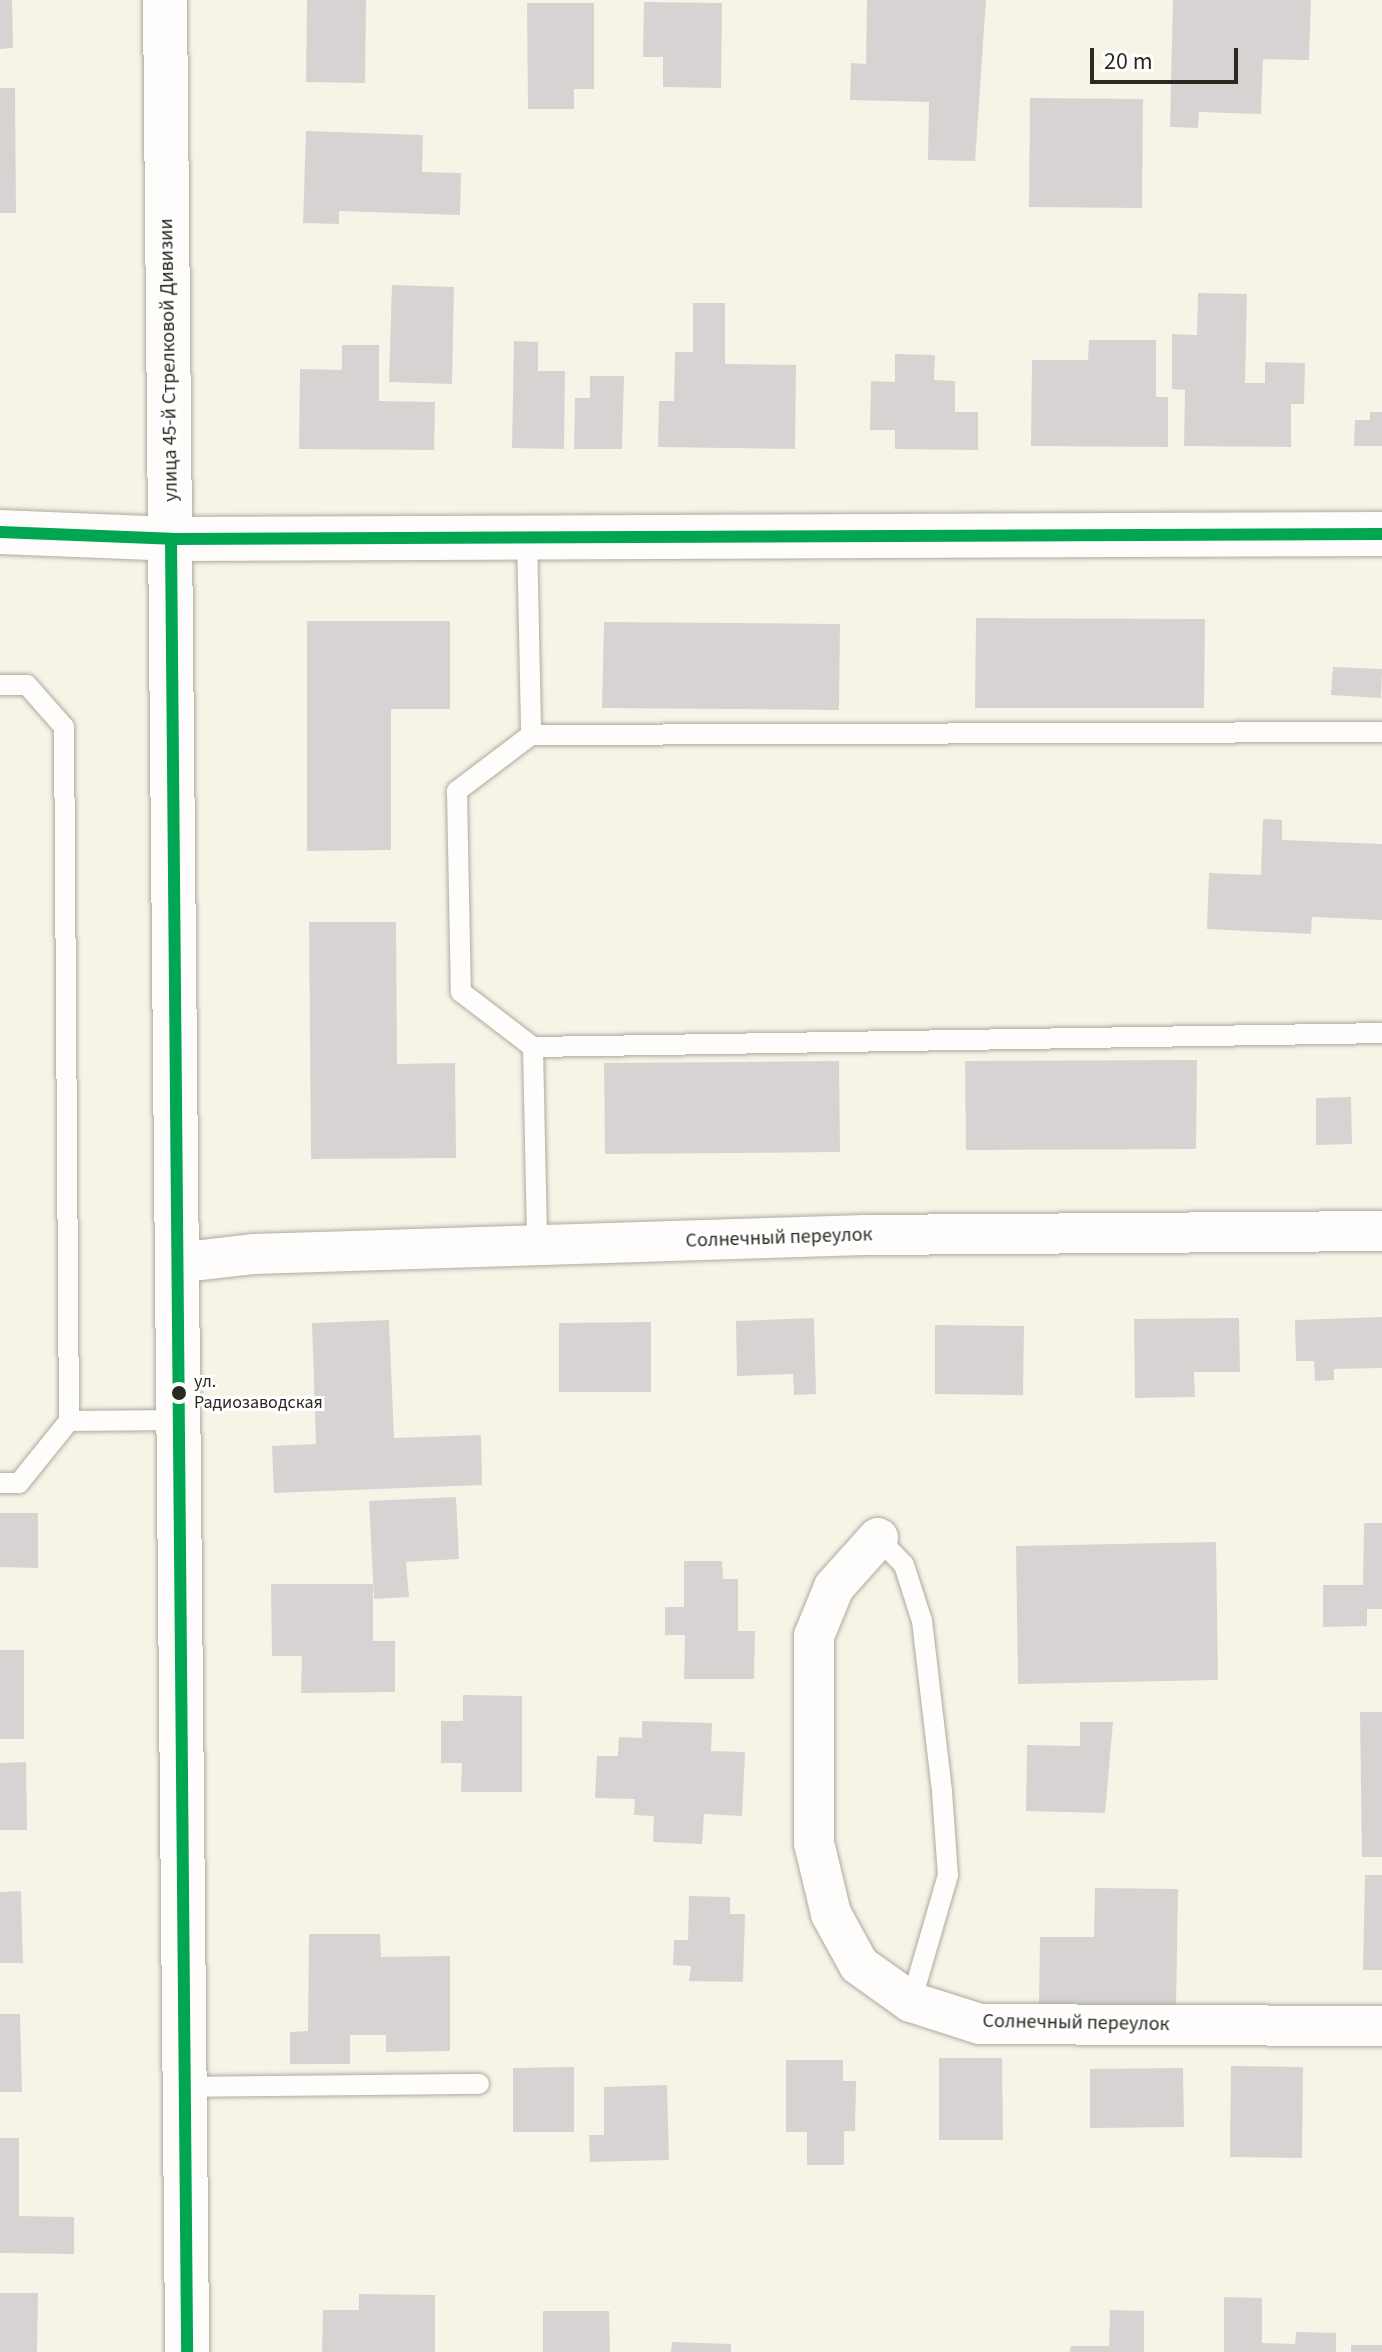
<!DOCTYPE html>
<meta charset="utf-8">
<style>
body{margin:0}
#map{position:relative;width:1382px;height:2352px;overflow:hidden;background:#f7f4e7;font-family:"Source Sans 3",sans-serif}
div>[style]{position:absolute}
.building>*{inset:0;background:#d7d3d2}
.roads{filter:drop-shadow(0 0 2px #adaaa1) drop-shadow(0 0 2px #adaaa1)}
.service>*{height:20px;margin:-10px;padding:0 10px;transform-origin:10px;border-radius:10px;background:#fefdfb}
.minor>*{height:40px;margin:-20px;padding:0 20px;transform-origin:20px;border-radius:20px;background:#fefdfb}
.secondary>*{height:44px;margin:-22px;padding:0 22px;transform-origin:22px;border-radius:22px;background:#fefdfb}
.bus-1>*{height:12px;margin:-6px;padding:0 6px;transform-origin:6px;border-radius:6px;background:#00a651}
.dots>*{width:22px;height:22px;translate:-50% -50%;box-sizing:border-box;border:4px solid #fff;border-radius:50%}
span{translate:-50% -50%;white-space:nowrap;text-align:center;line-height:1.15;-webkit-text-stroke:6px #fff;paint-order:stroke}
.bus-label{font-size:18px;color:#2c2921}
.left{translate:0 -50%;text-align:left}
.street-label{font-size:20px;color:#2c2921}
.scale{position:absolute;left:1090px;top:48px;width:148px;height:36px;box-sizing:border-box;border:4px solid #2c2921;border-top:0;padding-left:10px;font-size:24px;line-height:28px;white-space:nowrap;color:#2c2921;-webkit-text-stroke:6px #fff;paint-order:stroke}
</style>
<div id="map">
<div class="building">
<i style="clip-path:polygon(0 0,12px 0,13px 48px,0 49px)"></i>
<i style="clip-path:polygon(307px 0,366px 0,365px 83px,306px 82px)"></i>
<i style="clip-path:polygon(867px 0,986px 0,975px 161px,928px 160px,929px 102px,850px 100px,851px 63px,866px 64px)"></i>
<i style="clip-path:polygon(1173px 0,1311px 0,1309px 60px,1263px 59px,1261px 114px,1199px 112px,1198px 128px,1170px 127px)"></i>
<i style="clip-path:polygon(644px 2px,722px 3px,721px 88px,663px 87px,663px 57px,643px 57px)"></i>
<i style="clip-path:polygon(527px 3px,594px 3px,594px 89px,574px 89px,574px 109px,528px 109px)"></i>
<i style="clip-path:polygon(0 88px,15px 88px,16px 213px,0 213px)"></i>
<i style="clip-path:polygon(1030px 98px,1143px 99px,1142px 208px,1029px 207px)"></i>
<i style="clip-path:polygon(306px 131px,423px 135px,422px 172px,461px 173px,460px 215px,339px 211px,339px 224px,303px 223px)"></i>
<i style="clip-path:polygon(392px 285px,454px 287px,452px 384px,389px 382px)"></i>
<i style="clip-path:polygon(1198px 293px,1247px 294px,1245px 383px,1265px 383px,1265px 362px,1305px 363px,1304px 404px,1291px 404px,1291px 447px,1184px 446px,1185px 390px,1172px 389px,1172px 334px,1197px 335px)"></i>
<i style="clip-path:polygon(693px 303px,725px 303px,725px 364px,796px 365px,795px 449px,658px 447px,659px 401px,674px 401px,675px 352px,693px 352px)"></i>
<i style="clip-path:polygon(1089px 340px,1156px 340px,1156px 397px,1168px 397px,1168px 447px,1031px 446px,1032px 360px,1088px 360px)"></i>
<i style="clip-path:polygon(514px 341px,538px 342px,538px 371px,565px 371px,564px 449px,512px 448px)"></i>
<i style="clip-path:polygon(342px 345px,379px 345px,379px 401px,435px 402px,434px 450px,299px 449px,300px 369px,342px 370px)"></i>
<i style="clip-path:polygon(895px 354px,935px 355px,934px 380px,955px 381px,955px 412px,978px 412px,978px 450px,895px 449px,895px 430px,870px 430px,871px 381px,895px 382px)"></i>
<i style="clip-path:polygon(590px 376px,624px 376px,622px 449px,574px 449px,575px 398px,590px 398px)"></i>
<i style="clip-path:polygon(1370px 412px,1382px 412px,1382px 446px,1354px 446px,1355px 420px,1370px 420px)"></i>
<i style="clip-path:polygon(976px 618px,1205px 619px,1204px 708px,975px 708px)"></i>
<i style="clip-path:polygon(307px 621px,450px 621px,450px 709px,391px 709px,391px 850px,307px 851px)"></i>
<i style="clip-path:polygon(604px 622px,840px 624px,839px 710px,602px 708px)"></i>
<i style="clip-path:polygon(1333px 667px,1382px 669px,1381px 698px,1331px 695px)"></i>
<i style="clip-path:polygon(1263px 819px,1282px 820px,1282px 840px,1382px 844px,1382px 920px,1312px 917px,1311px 934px,1207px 929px,1209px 873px,1261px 875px)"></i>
<i style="clip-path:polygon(309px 922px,396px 922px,397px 1064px,455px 1063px,456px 1158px,311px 1159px)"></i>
<i style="clip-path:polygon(1197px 1060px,1196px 1149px,966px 1150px,965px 1061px)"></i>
<i style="clip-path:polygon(839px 1061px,840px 1152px,605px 1154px,604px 1063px)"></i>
<i style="clip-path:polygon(1351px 1097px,1352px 1144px,1316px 1145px,1316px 1098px)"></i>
<i style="clip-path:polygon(1382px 1317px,1382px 1368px,1334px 1369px,1334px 1380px,1315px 1381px,1314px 1361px,1296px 1361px,1295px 1320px)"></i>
<i style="clip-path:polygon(814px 1318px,816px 1394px,794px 1395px,793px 1374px,737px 1376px,736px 1321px)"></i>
<i style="clip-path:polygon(1239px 1318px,1240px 1372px,1194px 1372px,1195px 1397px,1135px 1398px,1134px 1319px)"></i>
<i style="clip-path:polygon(389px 1320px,394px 1438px,481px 1435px,482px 1485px,274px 1493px,272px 1446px,316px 1444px,312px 1323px)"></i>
<i style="clip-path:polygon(651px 1322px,651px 1392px,559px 1392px,559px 1323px)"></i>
<i style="clip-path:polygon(935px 1325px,1024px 1326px,1023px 1395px,935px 1394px)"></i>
<i style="clip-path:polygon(456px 1497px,459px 1559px,406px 1562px,409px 1597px,374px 1599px,369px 1501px)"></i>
<i style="clip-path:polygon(0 1513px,38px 1513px,38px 1568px,0 1567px)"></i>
<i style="clip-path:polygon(1364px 1523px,1382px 1523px,1382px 1609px,1367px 1609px,1367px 1626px,1323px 1627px,1323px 1585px,1363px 1585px)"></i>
<i style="clip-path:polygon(1216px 1542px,1218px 1680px,1018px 1684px,1016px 1546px)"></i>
<i style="clip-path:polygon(684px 1561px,722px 1561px,723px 1579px,738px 1579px,738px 1631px,755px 1631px,754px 1679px,684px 1679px,685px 1635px,665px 1635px,665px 1607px,684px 1607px)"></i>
<i style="clip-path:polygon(271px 1584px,373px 1584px,373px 1641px,395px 1641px,395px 1692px,301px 1693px,302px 1656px,272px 1656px)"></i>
<i style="clip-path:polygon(0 1650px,24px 1650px,24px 1739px,0 1739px)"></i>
<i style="clip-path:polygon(463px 1695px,522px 1696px,522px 1792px,461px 1792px,462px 1763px,441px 1763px,441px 1721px,463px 1721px)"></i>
<i style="clip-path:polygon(1360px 1712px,1382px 1712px,1382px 1857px,1362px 1857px)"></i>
<i style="clip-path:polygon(642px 1721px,712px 1723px,711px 1751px,745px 1752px,742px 1816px,704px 1814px,702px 1844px,653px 1842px,654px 1816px,634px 1815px,635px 1799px,595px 1798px,597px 1756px,618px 1756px,619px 1737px,642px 1738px)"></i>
<i style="clip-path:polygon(1080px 1722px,1113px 1722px,1105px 1813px,1026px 1811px,1027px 1745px,1080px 1746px)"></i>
<i style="clip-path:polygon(26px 1762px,27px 1830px,0 1830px,0 1763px)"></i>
<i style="clip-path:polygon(1365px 1875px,1382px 1875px,1382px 1970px,1363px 1970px)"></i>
<i style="clip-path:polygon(1095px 1888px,1178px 1889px,1176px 2006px,1039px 2004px,1040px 1937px,1094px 1937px)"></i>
<i style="clip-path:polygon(21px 1891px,23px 1963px,0 1963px,0 1892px)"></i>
<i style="clip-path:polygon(689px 1896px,730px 1897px,730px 1914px,745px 1914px,743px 1982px,689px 1981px,691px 1966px,673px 1965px,674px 1940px,688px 1940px)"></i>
<i style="clip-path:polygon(309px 1934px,380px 1934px,381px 1957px,450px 1956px,450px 2051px,386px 2052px,386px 2035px,350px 2035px,350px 2064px,290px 2064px,290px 2032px,308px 2031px)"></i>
<i style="clip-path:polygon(0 2014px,20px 2014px,22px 2092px,0 2092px)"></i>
<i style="clip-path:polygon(939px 2058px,1002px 2058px,1003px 2140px,939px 2140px)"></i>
<i style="clip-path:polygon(786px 2060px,843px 2060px,843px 2081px,856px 2081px,855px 2131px,844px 2131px,844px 2165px,807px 2165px,807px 2132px,786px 2132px)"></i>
<i style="clip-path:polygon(1231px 2066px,1303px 2067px,1302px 2158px,1230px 2157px)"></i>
<i style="clip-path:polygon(574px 2067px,574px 2132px,513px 2132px,513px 2068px)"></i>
<i style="clip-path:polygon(1183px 2068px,1184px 2127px,1090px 2128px,1090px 2069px)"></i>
<i style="clip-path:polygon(667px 2085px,669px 2160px,590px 2162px,589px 2135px,604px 2135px,604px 2087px)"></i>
<i style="clip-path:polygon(0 2138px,19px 2138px,19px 2216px,74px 2217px,74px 2254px,0 2253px)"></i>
<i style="clip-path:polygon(0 2293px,38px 2293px,37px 2352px,0 2352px)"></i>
<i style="clip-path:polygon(359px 2294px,435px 2295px,435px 2352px,322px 2352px,323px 2310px,359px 2310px)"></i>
<i style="clip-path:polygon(1224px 2297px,1262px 2298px,1262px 2343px,1295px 2344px,1296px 2332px,1336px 2333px,1336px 2352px,1224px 2352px)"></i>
<i style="clip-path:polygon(1110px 2310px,1144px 2311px,1144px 2352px,1070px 2352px,1071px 2346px,1109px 2346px)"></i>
<i style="clip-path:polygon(543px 2311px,609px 2311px,610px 2352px,543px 2352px)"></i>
<i style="clip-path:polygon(672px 2342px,731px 2344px,731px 2352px,671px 2352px)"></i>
<i style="clip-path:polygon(1351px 2345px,1382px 2345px,1382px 2352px,1351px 2352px)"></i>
</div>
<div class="roads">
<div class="service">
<i style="left:527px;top:536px;width:199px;rotate:88.8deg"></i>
<i style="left:0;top:685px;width:27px"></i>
<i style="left:27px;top:685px;width:56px;rotate:48.6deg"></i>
<i style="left:64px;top:727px;width:694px;rotate:89.59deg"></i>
<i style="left:69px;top:1421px;width:80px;rotate:128.9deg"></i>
<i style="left:19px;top:1483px;width:19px;rotate:180deg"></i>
<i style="left:1382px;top:732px;width:851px;rotate:179.8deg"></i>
<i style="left:531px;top:735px;width:93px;rotate:142.9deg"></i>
<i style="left:457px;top:791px;width:201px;rotate:88.9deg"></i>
<i style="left:461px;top:992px;width:91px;rotate:37.4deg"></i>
<i style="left:533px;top:1047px;width:849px;rotate:-0.94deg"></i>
<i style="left:533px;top:1047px;width:199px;rotate:88.8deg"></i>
<i style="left:69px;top:1421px;width:107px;rotate:-0.5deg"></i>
<i style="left:878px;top:1538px;width:37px;rotate:46deg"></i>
<i style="left:904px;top:1565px;width:59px;rotate:72.2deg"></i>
<i style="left:922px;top:1621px;width:172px;rotate:83.3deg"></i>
<i style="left:942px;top:1792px;width:83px;rotate:85.9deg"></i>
<i style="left:948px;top:1875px;width:132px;rotate:106.2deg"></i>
<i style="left:185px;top:2087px;width:294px;rotate:-0.6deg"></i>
</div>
<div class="minor">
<i style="left:176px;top:1263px;width:79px;rotate:-6.6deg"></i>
<i style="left:254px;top:1254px;width:611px;rotate:-1.78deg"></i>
<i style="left:865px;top:1235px;width:517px;rotate:-0.44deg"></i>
<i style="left:878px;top:1538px;width:66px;rotate:131.9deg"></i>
<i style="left:834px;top:1587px;width:53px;rotate:112.2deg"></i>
<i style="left:814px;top:1636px;width:207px;rotate:90deg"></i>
<i style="left:814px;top:1843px;width:73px;rotate:76.5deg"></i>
<i style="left:831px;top:1914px;width:58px;rotate:61.2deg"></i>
<i style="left:859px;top:1965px;width:64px;rotate:35.4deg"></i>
<i style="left:911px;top:2002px;width:72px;rotate:17.7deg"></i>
<i style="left:980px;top:2024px;width:402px;rotate:0.3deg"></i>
</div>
<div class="secondary">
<i style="left:165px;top:0;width:2352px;rotate:89.46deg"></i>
<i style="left:0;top:532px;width:171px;rotate:2.3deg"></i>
<i style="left:171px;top:539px;width:1211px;rotate:-0.24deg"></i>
</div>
</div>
<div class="bus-1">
<i style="left:0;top:532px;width:171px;rotate:2.3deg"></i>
<i style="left:171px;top:539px;width:1211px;rotate:-0.24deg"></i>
<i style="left:171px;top:539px;width:1813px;rotate:89.49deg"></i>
</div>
<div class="dots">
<i style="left:179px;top:1393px;background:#2c2921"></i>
</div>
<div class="bus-label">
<span class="left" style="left:194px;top:1393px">ул.<br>Радиозаводская</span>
</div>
<div class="street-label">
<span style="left:169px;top:360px;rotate:-91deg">улица 45-й Стрелковой Дивизии</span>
<span style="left:779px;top:1238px;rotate:-2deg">Солнечный переулок</span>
<span style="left:1076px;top:2023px;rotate:1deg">Солнечный переулок</span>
</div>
<div class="scale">20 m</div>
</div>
